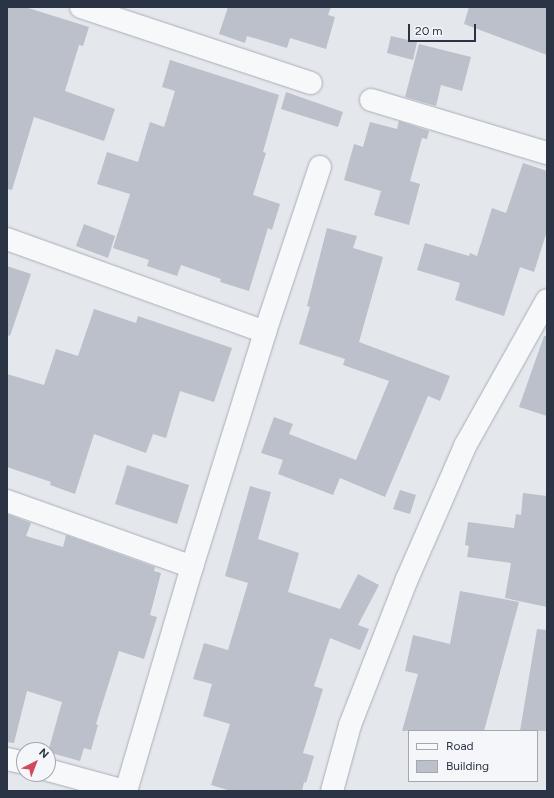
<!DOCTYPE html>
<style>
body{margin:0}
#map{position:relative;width:554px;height:798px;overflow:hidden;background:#e4e7ec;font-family:Figtree,sans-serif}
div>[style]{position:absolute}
.building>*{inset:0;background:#bbc0ca}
.roads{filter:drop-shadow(0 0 1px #a9aeb7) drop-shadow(0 0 1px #a9aeb7)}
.minor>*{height:22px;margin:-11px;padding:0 11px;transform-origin:11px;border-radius:11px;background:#f7f8fa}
span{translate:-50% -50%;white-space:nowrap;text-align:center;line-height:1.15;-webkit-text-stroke:3px #f4f6f9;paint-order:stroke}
.frame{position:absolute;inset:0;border:8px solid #2b3445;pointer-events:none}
.legend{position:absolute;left:408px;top:730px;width:130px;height:52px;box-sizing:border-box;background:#f4f6f9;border:1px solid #a4a8b1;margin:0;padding:5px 7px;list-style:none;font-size:12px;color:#2b3445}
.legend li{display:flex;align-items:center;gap:8px;height:20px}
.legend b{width:20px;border:1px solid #a4a8b1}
.north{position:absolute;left:16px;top:742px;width:40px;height:40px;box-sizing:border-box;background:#f4f6f9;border:1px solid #a4a8b1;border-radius:50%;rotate:42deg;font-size:11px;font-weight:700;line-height:16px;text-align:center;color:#2b3445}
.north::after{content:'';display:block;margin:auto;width:14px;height:18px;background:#d1495b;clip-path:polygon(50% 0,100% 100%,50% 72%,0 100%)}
.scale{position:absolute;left:408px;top:24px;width:68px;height:18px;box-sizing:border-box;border:2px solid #2b3445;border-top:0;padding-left:5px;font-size:12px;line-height:14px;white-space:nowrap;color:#2b3445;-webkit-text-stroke:3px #f4f6f9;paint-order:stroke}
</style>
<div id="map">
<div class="building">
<i style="clip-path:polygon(7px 7px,25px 7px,89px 27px,83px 46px,79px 45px,65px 91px,115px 109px,104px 141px,34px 117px,12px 190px,7px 189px)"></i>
<i style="clip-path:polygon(228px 7px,331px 7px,328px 15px,335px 17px,326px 49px,290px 38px,287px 48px,247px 36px,245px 43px,219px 34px)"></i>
<i style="clip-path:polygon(469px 7px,547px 7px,547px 55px,464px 24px)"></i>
<i style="clip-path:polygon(391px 36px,417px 42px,413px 60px,387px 53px)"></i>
<i style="clip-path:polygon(419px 44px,471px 57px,462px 91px,441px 85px,436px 106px,405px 97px)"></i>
<i style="clip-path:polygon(170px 60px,279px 95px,263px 152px,266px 153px,253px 195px,280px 204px,272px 230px,268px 228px,249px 291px,220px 282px,221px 279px,181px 265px,177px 276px,147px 266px,149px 260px,113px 248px,130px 194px,97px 184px,107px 152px,138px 162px,150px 122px,164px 127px,175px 91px,162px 87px)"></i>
<i style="clip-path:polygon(286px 92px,343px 112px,338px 127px,281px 109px)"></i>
<i style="clip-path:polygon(399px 121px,429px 131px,427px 139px,422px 138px,410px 181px,420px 184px,409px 225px,374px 215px,381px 191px,344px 180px,354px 144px,363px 147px,370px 122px,397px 129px)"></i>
<i style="clip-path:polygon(523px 163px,547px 171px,547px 231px,534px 272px,520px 267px,504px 316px,455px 300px,460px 283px,417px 270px,425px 243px,469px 256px,470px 253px,477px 256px,492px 208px,506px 213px)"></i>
<i style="clip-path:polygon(84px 224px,115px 236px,108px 258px,76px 246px)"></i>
<i style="clip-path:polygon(327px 228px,357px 236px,353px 248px,383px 257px,359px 342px,450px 376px,440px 401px,428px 396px,385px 497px,340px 478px,333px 495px,278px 474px,283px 460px,261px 453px,274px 417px,293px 424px,289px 434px,356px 460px,389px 381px,343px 365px,345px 359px,299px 344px,310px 307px,307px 306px)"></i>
<i style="clip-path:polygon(7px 266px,31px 274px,10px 336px,7px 335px)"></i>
<i style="clip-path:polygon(94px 309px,136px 323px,138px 316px,232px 348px,214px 402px,180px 391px,166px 438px,153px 434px,146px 453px,94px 434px,75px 494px,50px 485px,51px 482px,7px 467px,7px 374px,44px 385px,56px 349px,78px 356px)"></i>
<i style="clip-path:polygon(544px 336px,547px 336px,547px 416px,519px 407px)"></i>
<i style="clip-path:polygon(127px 465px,189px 485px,177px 524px,115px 504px)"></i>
<i style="clip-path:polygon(250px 486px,271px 492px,258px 539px,299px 553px,288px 592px,340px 609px,358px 574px,379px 585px,358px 625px,369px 629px,360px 650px,330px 638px,314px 686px,323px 689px,303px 753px,314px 756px,306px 783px,304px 782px,302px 791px,231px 791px,211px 785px,230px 724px,203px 716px,212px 684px,193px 679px,204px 643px,228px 650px,248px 583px,225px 576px)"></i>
<i style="clip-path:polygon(400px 490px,416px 495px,410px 514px,393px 509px)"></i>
<i style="clip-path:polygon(523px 493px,547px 496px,547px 607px,505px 598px,511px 563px,467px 557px,469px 546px,465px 545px,468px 522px,514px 528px,516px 514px,521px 515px)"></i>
<i style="clip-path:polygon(7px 514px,31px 523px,26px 536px,63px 547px,66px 535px,155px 567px,154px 571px,161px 573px,150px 615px,157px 617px,144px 659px,119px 651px,96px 724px,98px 725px,91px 750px,84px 748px,80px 761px,48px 752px,62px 702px,27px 691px,14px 743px,7px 742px)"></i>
<i style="clip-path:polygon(460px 591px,519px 602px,484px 731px,402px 731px,418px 674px,405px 671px,413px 635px,450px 644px)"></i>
<i style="clip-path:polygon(537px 629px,547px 630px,547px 731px,520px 731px)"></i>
</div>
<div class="roads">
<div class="minor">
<i style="left:81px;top:7px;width:242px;rotate:18.3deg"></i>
<i style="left:371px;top:100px;width:184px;rotate:16.8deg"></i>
<i style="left:7px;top:239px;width:274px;rotate:19.8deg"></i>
<i style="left:7px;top:501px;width:196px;rotate:19.6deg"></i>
<i style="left:7px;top:759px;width:17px;rotate:13deg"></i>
<i style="left:48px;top:770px;width:79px;rotate:15.4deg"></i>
<i style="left:126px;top:791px;width:234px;rotate:-73.6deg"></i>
<i style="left:192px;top:567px;width:246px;rotate:-72.7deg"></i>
<i style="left:265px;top:332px;width:174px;rotate:-71.6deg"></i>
<i style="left:332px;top:791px;width:68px;rotate:-74.7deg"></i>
<i style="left:350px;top:725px;width:157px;rotate:-68.7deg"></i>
<i style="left:407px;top:579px;width:145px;rotate:-66.4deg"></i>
<i style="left:465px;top:446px;width:167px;rotate:-60.7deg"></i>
</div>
</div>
<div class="frame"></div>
<ul class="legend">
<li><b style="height:5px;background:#f7f8fa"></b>Road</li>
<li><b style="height:11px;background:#bbc0ca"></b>Building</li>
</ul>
<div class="north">N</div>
<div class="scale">20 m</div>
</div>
